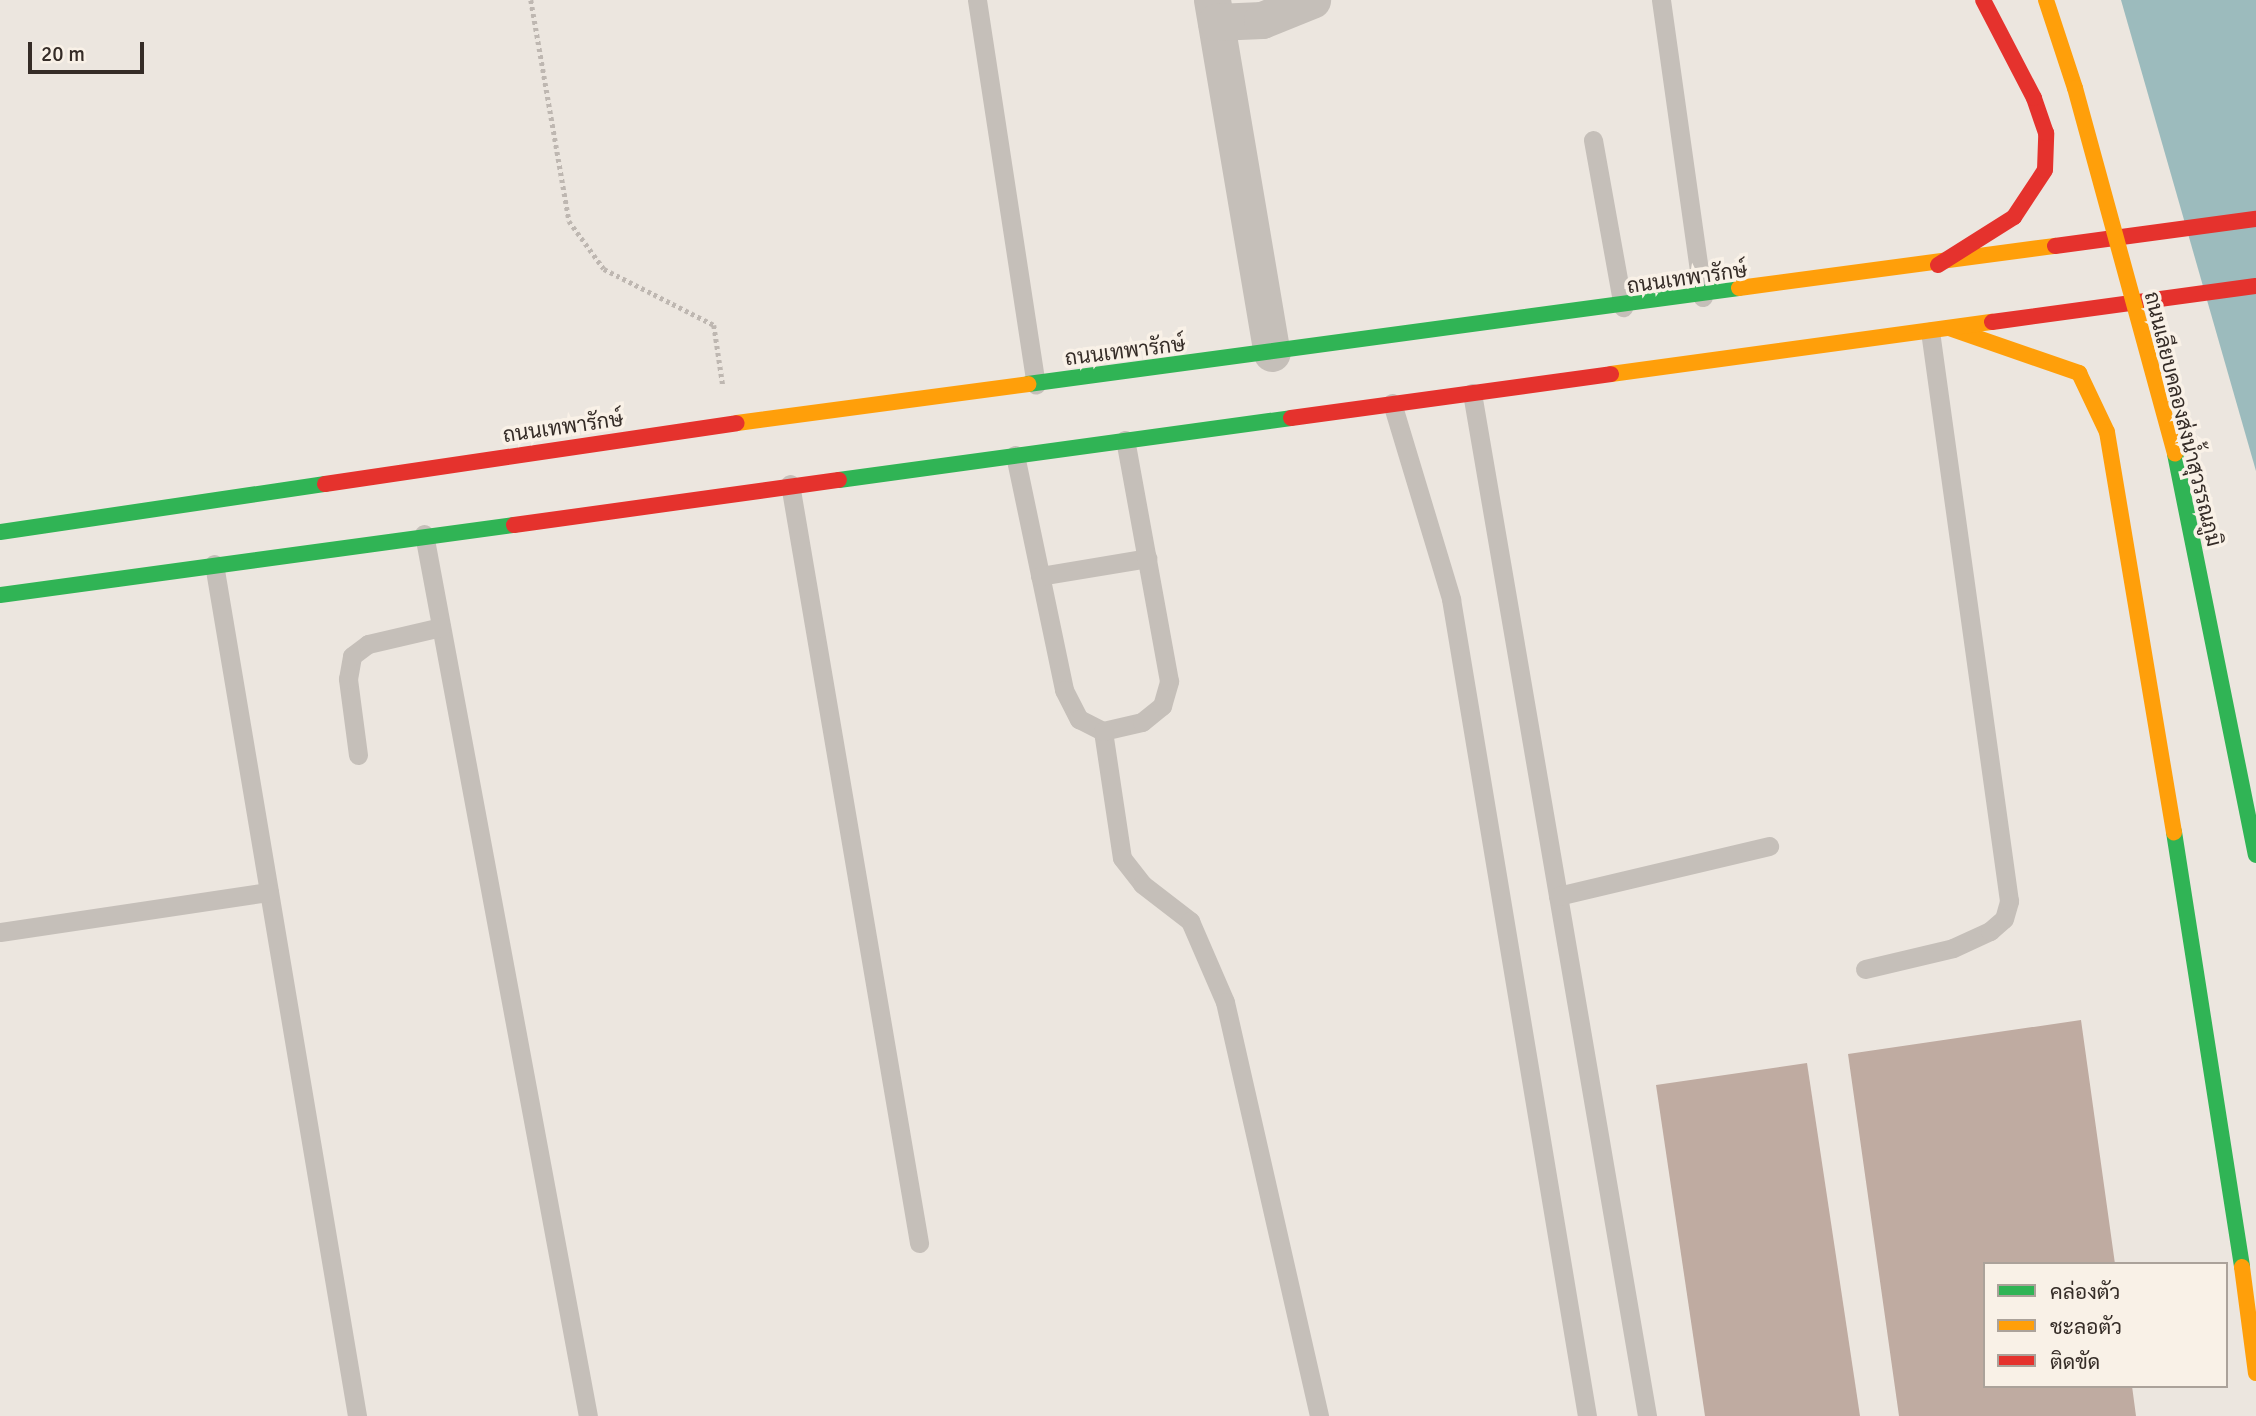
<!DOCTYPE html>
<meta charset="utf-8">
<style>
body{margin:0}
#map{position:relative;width:2256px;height:1416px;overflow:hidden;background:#ece6df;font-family:Signika,Sarabun,sans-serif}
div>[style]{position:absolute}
.water>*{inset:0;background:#9cbbbd}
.building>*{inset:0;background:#bfaba1}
.path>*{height:4.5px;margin-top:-2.25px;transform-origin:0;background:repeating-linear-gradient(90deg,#beb7b1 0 3.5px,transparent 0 7px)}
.lane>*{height:19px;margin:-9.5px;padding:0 9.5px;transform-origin:9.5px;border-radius:9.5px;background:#c5bfb9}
.street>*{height:37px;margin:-18.5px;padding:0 18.5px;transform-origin:18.5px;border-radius:18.5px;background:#c5bfb9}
.fast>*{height:16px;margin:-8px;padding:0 8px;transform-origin:8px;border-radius:8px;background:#30b455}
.slow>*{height:16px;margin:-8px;padding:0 8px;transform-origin:8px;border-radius:8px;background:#ff9f0a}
.jam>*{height:16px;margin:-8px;padding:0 8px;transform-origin:8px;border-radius:8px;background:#e5322d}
.slow-bridge>*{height:16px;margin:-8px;padding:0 8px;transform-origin:8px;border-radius:8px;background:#ff9f0a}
span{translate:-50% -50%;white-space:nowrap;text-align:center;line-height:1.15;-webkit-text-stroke:7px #f9f1e7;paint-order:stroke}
.street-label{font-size:21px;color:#352c27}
.legend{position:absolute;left:1983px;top:1262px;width:245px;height:126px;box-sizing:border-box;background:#f9f1e7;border:2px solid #aba29a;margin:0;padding:9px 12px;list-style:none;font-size:21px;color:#352c27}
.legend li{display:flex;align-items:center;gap:14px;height:35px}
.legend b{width:35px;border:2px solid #aba29a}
.scale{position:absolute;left:28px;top:42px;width:116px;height:32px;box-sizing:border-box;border:4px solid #352c27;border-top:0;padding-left:9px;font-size:21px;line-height:24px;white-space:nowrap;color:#352c27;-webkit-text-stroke:5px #f9f1e7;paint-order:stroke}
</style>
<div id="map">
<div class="water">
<i style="clip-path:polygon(2121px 0,2256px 0,2256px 471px)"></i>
</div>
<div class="building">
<i style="clip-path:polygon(2081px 1020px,2115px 1264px,1985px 1264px,1985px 1386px,2132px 1386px,2136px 1416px,1899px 1416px,1848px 1054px)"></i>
<i style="clip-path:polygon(1807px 1063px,1860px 1416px,1705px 1416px,1656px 1085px)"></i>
</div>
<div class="path">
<i style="left:531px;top:0;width:224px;rotate:80.2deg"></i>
<i style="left:569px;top:221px;width:59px;rotate:53.9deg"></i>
<i style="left:604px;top:269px;width:123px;rotate:27deg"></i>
<i style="left:714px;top:325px;width:62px;rotate:81.6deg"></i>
</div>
<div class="lane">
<i style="left:977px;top:0;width:389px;rotate:81.3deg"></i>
<i style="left:1661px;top:0;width:300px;rotate:82deg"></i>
<i style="left:1593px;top:140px;width:170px;rotate:79.8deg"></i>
<i style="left:1472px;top:393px;width:1038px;rotate:80.29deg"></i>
<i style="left:1392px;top:403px;width:205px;rotate:73.2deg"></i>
<i style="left:1451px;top:599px;width:828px;rotate:80.55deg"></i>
<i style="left:1015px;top:455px;width:240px;rotate:78.2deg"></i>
<i style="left:1064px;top:690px;width:33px;rotate:63deg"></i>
<i style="left:1079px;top:719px;width:27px;rotate:27deg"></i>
<i style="left:1103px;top:731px;width:128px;rotate:81.5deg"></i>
<i style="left:1122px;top:858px;width:33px;rotate:52deg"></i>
<i style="left:1142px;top:884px;width:61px;rotate:37.6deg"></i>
<i style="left:1190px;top:921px;width:88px;rotate:66.6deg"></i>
<i style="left:1225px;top:1002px;width:425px;rotate:77.2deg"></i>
<i style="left:790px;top:484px;width:770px;rotate:80.35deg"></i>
<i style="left:424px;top:534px;width:897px;rotate:79.47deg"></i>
<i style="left:214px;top:564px;width:864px;rotate:80.47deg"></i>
<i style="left:1040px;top:576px;width:109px;rotate:-9.5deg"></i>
<i style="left:1103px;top:731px;width:40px;rotate:-13deg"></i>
<i style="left:1142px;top:722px;width:26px;rotate:-39deg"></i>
<i style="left:1162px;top:706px;width:26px;rotate:-74deg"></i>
<i style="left:1169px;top:681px;width:245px;rotate:-100.3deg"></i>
<i style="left:358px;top:755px;width:77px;rotate:-97.5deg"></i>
<i style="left:348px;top:679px;width:23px;rotate:-80deg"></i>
<i style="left:352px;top:656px;width:20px;rotate:-37deg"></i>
<i style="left:368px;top:644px;width:75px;rotate:-13.1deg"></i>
<i style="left:1558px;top:896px;width:217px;rotate:-13.3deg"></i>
<i style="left:0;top:932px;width:272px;rotate:-8.5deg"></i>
<i style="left:1865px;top:969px;width:90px;rotate:-13.4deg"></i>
<i style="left:1953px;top:948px;width:41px;rotate:-24.7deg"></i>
<i style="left:1990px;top:931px;width:18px;rotate:-41deg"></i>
<i style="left:2004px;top:919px;width:19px;rotate:-74deg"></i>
<i style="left:2009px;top:901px;width:575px;rotate:-97.89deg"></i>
</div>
<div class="street">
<i style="left:1212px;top:0;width:358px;rotate:80.4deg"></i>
<i style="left:1216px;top:22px;width:46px;rotate:-2.5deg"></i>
<i style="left:1262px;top:20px;width:54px;rotate:-21.8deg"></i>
</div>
<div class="fast">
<i style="left:1028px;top:384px;width:717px;rotate:-7.69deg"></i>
<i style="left:2175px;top:454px;width:409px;rotate:78.6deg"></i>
<i style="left:839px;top:480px;width:456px;rotate:-7.8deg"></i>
<i style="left:0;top:532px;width:329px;rotate:-8.4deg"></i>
<i style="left:0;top:595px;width:519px;rotate:-7.76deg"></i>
<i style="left:2174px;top:832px;width:440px;rotate:81.1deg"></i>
</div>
<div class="slow">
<i style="left:2046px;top:0;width:93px;rotate:71.8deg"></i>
<i style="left:1739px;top:288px;width:319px;rotate:-7.6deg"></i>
<i style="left:1949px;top:328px;width:138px;rotate:19.1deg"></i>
<i style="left:2079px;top:373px;width:65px;rotate:64.6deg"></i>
<i style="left:2107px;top:432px;width:406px;rotate:80.5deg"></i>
<i style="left:1611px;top:374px;width:385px;rotate:-7.8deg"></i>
<i style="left:737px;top:423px;width:294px;rotate:-7.6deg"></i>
<i style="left:2242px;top:1267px;width:107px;rotate:82.5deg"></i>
</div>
<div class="jam">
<i style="left:2055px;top:246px;width:203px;rotate:-7.7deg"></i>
<i style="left:1938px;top:265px;width:90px;rotate:-32.3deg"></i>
<i style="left:2014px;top:217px;width:56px;rotate:-56.6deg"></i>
<i style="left:2045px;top:170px;width:37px;rotate:-88deg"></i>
<i style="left:2046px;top:133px;width:37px;rotate:-109deg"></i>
<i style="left:2034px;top:98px;width:110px;rotate:-117.5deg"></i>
<i style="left:1992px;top:322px;width:266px;rotate:-7.8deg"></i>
<i style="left:1291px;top:418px;width:323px;rotate:-7.8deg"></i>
<i style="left:325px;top:484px;width:416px;rotate:-8.4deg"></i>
<i style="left:514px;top:525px;width:328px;rotate:-7.9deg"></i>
</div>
<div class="slow-bridge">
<i style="left:2075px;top:88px;width:379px;rotate:74.7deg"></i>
</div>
<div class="street-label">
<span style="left:1687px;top:278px;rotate:-8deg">ถนนเทพารักษ์</span>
<span style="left:1125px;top:351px;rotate:-7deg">ถนนเทพารักษ์</span>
<span style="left:2183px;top:419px;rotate:76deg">ถนนเลียบคลองส่งน้ำสุวรรณภูมิ</span>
<span style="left:563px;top:427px;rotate:-8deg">ถนนเทพารักษ์</span>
</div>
<ul class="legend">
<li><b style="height:9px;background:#30b455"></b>คล่องตัว</li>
<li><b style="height:9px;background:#ff9f0a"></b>ชะลอตัว</li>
<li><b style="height:9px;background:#e5322d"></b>ติดขัด</li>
</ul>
<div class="scale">20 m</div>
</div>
